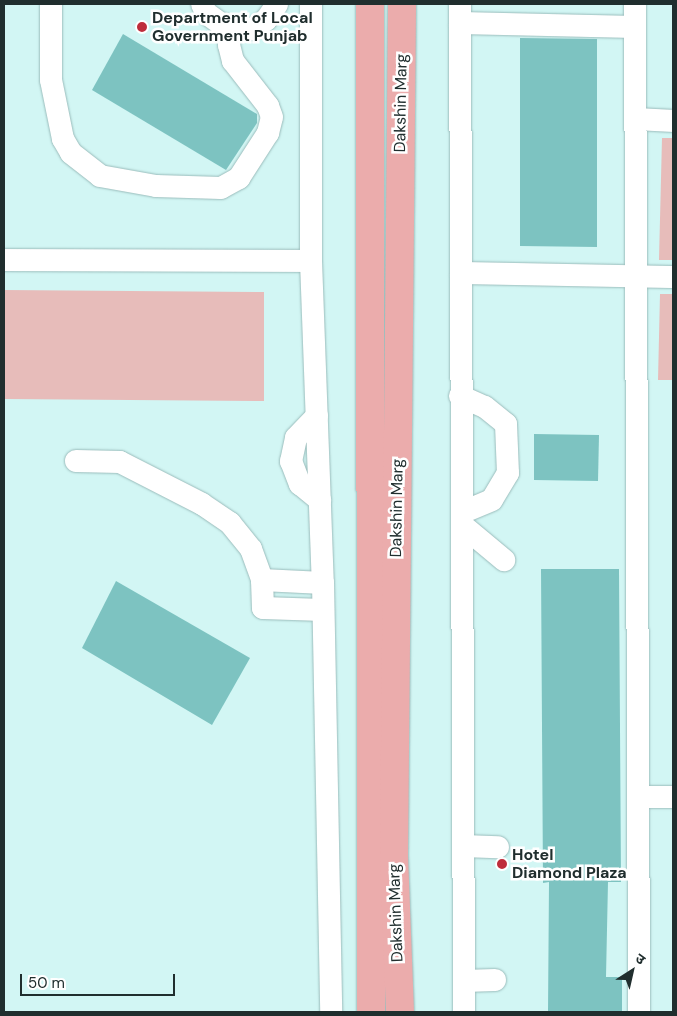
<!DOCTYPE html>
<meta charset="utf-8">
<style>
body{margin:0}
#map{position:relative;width:677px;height:1016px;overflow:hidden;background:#d2f6f4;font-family:"DM Sans","Noto Sans Devanagari",sans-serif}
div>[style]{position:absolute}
.green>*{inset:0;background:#e7bcba}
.building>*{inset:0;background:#7dc3c1}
.roads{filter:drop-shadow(0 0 1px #9abcbb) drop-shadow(0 0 1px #9abcbb)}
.minor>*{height:22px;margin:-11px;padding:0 11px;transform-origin:11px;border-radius:11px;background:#fff}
.major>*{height:28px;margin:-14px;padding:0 14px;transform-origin:14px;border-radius:14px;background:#ebacac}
.dots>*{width:14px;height:14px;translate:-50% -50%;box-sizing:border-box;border:2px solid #fff;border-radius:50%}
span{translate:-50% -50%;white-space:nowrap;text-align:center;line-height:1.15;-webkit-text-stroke:5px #fff;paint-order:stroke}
.poi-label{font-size:16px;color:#202e2e;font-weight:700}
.left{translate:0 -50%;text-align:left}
.street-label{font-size:16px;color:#202e2e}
.frame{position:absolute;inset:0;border:5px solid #202e2e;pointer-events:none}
.north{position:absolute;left:607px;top:946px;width:50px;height:50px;-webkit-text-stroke:4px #fff;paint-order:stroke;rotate:35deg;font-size:14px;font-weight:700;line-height:20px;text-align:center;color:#202e2e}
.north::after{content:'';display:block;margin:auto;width:18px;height:22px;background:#202e2e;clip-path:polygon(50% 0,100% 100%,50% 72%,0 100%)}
.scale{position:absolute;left:20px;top:974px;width:155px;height:22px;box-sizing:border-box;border:2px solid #202e2e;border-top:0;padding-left:6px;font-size:15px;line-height:18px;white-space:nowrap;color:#202e2e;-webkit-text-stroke:4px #fff;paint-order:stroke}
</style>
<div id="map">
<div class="green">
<i style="clip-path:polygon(662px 138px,673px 138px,673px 260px,659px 260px)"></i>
<i style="clip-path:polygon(4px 290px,264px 292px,264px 401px,4px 399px)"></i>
<i style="clip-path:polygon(660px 294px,673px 294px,673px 380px,658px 380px)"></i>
</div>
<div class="building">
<i style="clip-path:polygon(123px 34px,257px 114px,257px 123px,226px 170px,92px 90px)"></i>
<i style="clip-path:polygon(520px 38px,597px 39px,597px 247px,520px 246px)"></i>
<i style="clip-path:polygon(534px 434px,599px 435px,598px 481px,534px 480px)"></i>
<i style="clip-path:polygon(541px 569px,619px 569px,621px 882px,608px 882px,606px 977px,622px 977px,622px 1012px,548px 1012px,549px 882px,543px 883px)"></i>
<i style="clip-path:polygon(116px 581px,250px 658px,212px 725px,82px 648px)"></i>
</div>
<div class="roads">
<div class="minor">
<i style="left:51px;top:4px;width:76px;rotate:90deg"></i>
<i style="left:51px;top:80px;width:60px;rotate:78.5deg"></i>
<i style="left:63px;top:139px;width:16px;rotate:60deg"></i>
<i style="left:71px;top:153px;width:37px;rotate:38deg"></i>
<i style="left:100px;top:176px;width:57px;rotate:10.1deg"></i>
<i style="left:156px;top:186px;width:65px;rotate:1.8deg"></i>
<i style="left:221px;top:188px;width:21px;rotate:-29deg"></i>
<i style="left:239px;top:178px;width:54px;rotate:-57.2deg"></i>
<i style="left:268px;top:133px;width:16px;rotate:-76deg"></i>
<i style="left:272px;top:117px;width:12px;rotate:-110deg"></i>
<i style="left:268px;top:106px;width:57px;rotate:-127.9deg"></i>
<i style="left:233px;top:61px;width:16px;rotate:-104deg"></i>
<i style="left:229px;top:45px;width:18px;rotate:-84deg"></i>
<i style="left:202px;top:4px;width:10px;rotate:66deg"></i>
<i style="left:206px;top:13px;width:17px;rotate:36deg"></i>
<i style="left:220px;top:23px;width:17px;rotate:17deg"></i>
<i style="left:236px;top:28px;width:17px;rotate:3deg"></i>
<i style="left:253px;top:29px;width:16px;rotate:-35deg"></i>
<i style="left:266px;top:20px;width:19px;rotate:-55deg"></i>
<i style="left:311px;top:4px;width:257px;rotate:90deg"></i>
<i style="left:311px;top:261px;width:322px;rotate:87.9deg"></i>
<i style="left:323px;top:583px;width:429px;rotate:88.9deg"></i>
<i style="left:460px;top:4px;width:1008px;rotate:89.77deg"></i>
<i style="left:635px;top:4px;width:1008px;rotate:89.77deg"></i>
<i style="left:460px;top:23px;width:175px;rotate:1.3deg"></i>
<i style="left:637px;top:119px;width:36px;rotate:3deg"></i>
<i style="left:4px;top:260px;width:307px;rotate:0.2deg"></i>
<i style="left:461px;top:273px;width:212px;rotate:1.1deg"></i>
<i style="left:460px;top:396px;width:27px;rotate:24deg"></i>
<i style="left:485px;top:407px;width:27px;rotate:39deg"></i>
<i style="left:506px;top:424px;width:49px;rotate:87.7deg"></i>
<i style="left:508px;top:473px;width:31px;rotate:121deg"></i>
<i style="left:492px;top:500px;width:30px;rotate:157deg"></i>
<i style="left:317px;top:416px;width:30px;rotate:134deg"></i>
<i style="left:296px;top:438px;width:24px;rotate:102deg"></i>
<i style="left:291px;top:461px;width:25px;rotate:69deg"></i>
<i style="left:300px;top:484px;width:26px;rotate:39deg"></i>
<i style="left:76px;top:461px;width:44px;rotate:1.3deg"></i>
<i style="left:120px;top:462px;width:92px;rotate:27.1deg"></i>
<i style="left:202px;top:504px;width:34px;rotate:34deg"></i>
<i style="left:230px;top:523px;width:33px;rotate:51deg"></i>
<i style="left:251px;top:549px;width:33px;rotate:70deg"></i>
<i style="left:262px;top:580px;width:61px;rotate:2.8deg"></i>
<i style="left:462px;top:525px;width:55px;rotate:39.8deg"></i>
<i style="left:262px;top:580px;width:28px;rotate:88deg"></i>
<i style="left:263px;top:608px;width:60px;rotate:1.9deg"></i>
<i style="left:639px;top:797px;width:34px"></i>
<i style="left:463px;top:846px;width:35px;rotate:2deg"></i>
<i style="left:464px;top:981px;width:31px;rotate:-2deg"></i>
</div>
<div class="major">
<i style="left:370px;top:4px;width:1008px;rotate:89.94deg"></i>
<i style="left:400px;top:1012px;width:156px;rotate:-92.2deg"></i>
<i style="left:394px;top:856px;width:852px;rotate:-89.46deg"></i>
</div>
</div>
<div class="dots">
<i style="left:142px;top:27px;background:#be2d3b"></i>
<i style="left:502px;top:864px;background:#be2d3b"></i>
</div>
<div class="poi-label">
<span class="left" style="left:152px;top:27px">Department of Local<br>Government Punjab</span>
<span class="left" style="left:512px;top:864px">Hotel<br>Diamond Plaza</span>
</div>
<div class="street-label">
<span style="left:401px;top:103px;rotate:-89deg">Dakshin Marg</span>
<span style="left:397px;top:508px;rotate:-89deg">Dakshin Marg</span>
<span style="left:396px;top:913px;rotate:-92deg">Dakshin Marg</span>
</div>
<div class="frame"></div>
<div class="north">उ</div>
<div class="scale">50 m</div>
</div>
